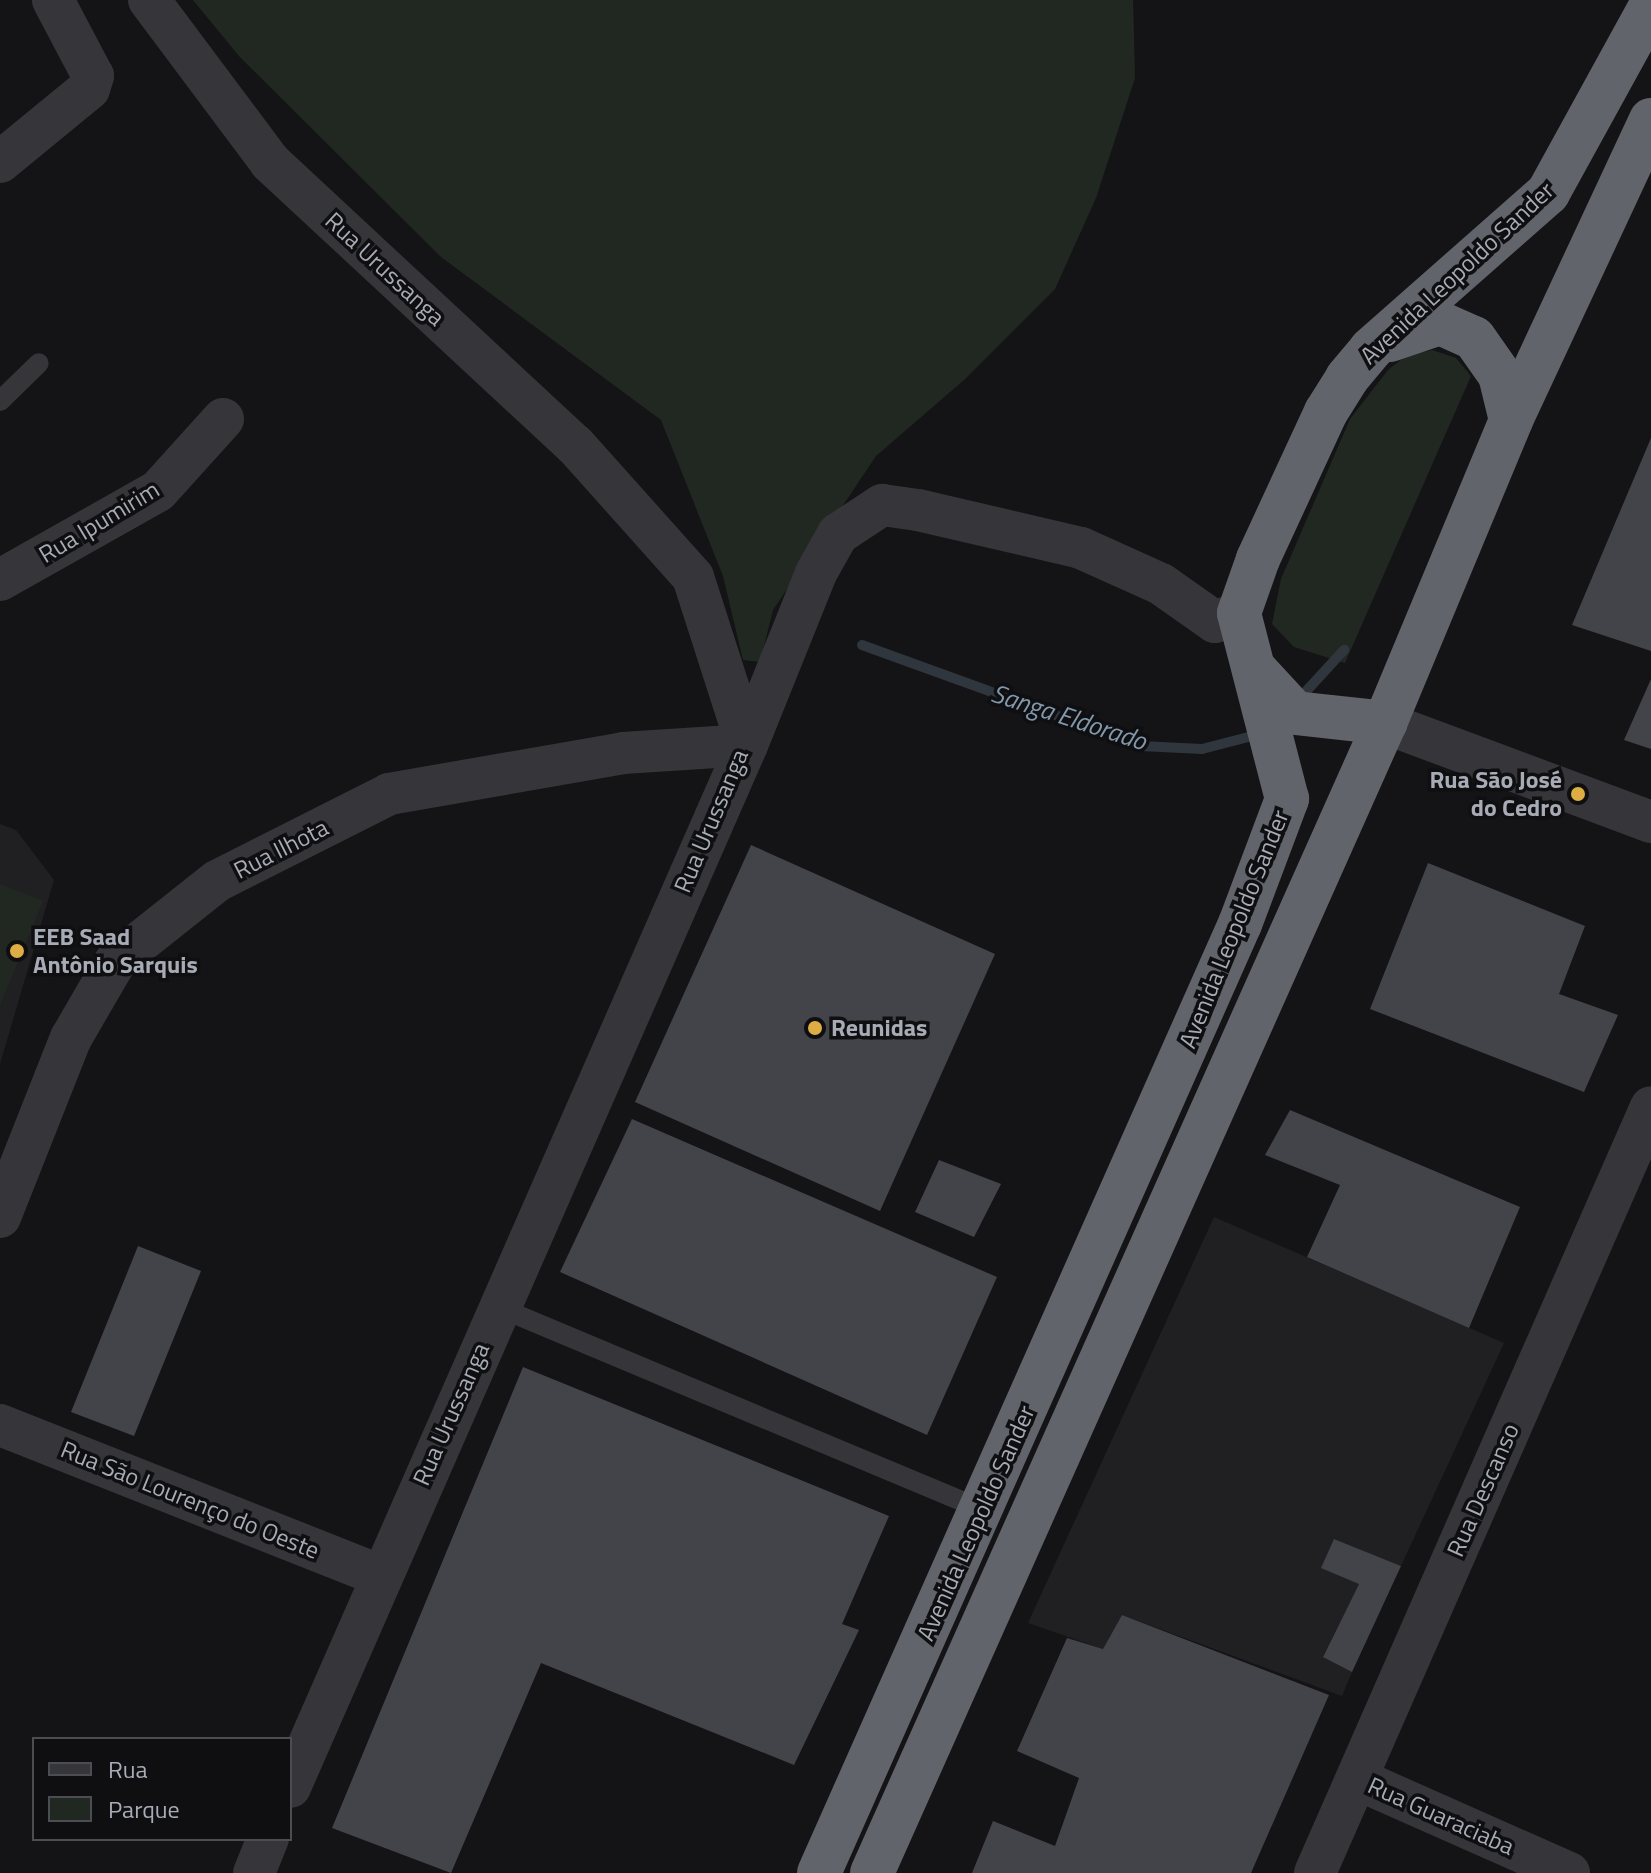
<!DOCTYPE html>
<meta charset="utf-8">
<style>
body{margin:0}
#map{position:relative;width:1651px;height:1873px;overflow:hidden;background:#141416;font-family:"Titillium Web",sans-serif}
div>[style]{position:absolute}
.built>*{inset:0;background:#202023}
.green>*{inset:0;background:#212822}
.stream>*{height:10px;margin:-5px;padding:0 5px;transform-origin:5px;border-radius:5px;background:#2f363d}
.building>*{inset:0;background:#434449}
.lane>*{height:20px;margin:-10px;padding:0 10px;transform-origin:10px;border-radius:10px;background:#36363a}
.street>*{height:42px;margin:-21px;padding:0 21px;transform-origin:21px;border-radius:21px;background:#36363a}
.highway>*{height:44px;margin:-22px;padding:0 22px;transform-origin:22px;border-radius:22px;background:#62646b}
.dots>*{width:22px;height:22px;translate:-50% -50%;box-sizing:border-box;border:4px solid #0f0f11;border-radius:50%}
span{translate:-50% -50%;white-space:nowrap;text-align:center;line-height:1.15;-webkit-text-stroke:7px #0f0f11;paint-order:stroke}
.street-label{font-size:24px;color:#a7abb5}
.poi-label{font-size:24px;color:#a7abb5;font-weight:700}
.right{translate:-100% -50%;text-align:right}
.left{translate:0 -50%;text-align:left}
.water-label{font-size:26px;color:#8298ac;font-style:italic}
.legend{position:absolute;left:32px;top:1737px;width:260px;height:104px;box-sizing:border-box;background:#0f0f11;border:2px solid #4c4d53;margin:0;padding:10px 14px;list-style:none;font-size:24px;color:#a7abb5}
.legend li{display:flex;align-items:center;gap:16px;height:40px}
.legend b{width:40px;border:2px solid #4c4d53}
</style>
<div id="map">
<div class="built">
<i style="clip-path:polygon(0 824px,16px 830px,54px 880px,0 1064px)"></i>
<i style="clip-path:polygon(1214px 1217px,1504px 1343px,1401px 1566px,1334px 1539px,1359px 1584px,1323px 1656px,1352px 1672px,1342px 1696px,1122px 1615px,1103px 1649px,1028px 1623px)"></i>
</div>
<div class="green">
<i style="clip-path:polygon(193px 0,1133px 0,1135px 78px,1096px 198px,1055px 289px,964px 380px,876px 456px,773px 610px,760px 662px,743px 660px,723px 576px,661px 420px,441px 257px,239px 56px)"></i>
<i style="clip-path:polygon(1432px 350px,1456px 358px,1471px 376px,1345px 663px,1294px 647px,1272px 624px,1281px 579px,1350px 419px,1388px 370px,1407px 355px)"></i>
<i style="clip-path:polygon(0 884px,43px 901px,0 1005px)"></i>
</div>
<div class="stream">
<i style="left:862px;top:645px;width:297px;rotate:19.9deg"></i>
<i style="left:1141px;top:746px;width:61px;rotate:2.8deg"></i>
<i style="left:1202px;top:749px;width:60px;rotate:-14.5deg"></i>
<i style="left:1299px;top:699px;width:67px;rotate:-47.4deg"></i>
</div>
<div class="building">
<i style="clip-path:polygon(1651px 438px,1651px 651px,1572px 625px)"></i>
<i style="clip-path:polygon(1651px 679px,1651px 749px,1624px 740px)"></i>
<i style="clip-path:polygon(751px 845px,995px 954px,880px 1211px,635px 1102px)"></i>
<i style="clip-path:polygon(1428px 863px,1585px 926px,1559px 994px,1618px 1015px,1584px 1092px,1370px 1009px)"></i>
<i style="clip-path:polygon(1290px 1110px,1520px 1207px,1469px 1328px,1307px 1257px,1340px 1185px,1265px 1155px)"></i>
<i style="clip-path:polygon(632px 1119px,997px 1277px,927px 1435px,560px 1272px)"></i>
<i style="clip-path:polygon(939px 1160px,1001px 1184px,974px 1237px,915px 1212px)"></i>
<i style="clip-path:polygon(138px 1246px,201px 1271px,134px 1436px,71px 1412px)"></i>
<i style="clip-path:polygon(523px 1367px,889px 1516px,842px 1624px,859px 1630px,794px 1765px,541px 1663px,451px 1873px,332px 1828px)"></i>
<i style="clip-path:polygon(1334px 1539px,1401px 1566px,1352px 1672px,1323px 1657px,1359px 1584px,1321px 1568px)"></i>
<i style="clip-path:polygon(1122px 1615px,1329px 1695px,1251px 1873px,972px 1873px,993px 1821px,1055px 1846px,1079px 1778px,1017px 1751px,1067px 1638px,1103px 1649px)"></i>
</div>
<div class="lane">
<i style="left:0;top:401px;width:54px;rotate:-44.3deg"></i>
<i style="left:498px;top:1307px;width:526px;rotate:22.71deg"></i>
</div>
<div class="street">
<i style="left:149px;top:0;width:202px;rotate:53.2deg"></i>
<i style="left:270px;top:162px;width:416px;rotate:42.9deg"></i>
<i style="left:575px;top:445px;width:177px;rotate:48.2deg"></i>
<i style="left:693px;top:577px;width:176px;rotate:72.2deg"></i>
<i style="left:0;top:162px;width:115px;rotate:-39.4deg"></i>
<i style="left:89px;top:89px;width:14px;rotate:-73deg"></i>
<i style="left:93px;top:76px;width:86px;rotate:-117.8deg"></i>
<i style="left:0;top:580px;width:181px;rotate:-29.4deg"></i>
<i style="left:158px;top:491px;width:97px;rotate:-47.9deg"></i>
<i style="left:1385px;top:723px;width:284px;rotate:20.4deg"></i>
<i style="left:0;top:1217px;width:193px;rotate:-68.4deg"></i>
<i style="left:71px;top:1038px;width:88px;rotate:-59.9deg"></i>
<i style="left:115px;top:962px;width:130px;rotate:-38.5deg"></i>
<i style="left:217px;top:881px;width:193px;rotate:-26.8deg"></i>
<i style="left:389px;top:794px;width:238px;rotate:-9.9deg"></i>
<i style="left:623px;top:753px;width:124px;rotate:-3.7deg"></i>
<i style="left:0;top:1425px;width:408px;rotate:21.6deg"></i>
<i style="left:1357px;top:1779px;width:232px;rotate:23.9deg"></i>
<i style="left:290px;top:1787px;width:1138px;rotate:-66.32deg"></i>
<i style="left:747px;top:745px;width:185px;rotate:-68.1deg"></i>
<i style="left:816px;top:573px;width:45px;rotate:-60.6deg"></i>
<i style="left:838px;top:534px;width:53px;rotate:-33.4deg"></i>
<i style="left:882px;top:505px;width:36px;rotate:8deg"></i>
<i style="left:918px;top:510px;width:167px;rotate:13.1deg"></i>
<i style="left:1081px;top:548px;width:88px;rotate:24.2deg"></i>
<i style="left:1161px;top:584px;width:66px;rotate:35.1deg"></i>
<i style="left:1215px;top:622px;width:26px;rotate:-21deg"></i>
<i style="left:254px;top:1873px;width:37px;rotate:-68deg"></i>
<i style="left:1315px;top:1873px;width:836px;rotate:-66.32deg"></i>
</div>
<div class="highway">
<i style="left:1390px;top:340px;width:53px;rotate:-18.8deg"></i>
<i style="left:1440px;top:323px;width:37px;rotate:24deg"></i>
<i style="left:1474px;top:338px;width:45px;rotate:54.9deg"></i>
<i style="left:1500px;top:375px;width:46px;rotate:76.3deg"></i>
<i style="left:1258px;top:673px;width:54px;rotate:47.2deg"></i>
<i style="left:1295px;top:713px;width:91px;rotate:6.3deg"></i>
<i style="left:819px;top:1873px;width:1038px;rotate:-66.08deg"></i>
<i style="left:1240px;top:924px;width:134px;rotate:-69.4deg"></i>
<i style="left:1287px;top:799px;width:192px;rotate:-104.5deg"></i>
<i style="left:1239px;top:613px;width:57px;rotate:-70.6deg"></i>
<i style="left:1258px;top:559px;width:162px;rotate:-65.2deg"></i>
<i style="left:1326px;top:412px;width:40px;rotate:-58deg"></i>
<i style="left:1347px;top:378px;width:38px;rotate:-50deg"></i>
<i style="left:1371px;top:349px;width:236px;rotate:-41.4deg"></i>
<i style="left:1548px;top:193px;width:213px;rotate:-61.2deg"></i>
<i style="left:872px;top:1873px;width:1259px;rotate:-65.96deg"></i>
<i style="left:1385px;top:723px;width:328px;rotate:-67.4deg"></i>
<i style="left:1511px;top:420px;width:331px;rotate:-65deg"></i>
</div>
<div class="dots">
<i style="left:1578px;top:794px;background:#dead44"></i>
<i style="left:17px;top:951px;background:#dead44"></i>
<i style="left:815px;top:1028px;background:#dead44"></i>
</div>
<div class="street-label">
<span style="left:385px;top:269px;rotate:43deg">Rua Urussanga</span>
<span style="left:1457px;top:273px;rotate:-43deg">Avenida Leopoldo Sander</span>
<span style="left:99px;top:522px;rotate:-31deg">Rua Ipumirim</span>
<span style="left:711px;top:821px;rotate:-67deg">Rua Urussanga</span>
<span style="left:281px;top:849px;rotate:-27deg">Rua Ilhota</span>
<span style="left:1234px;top:929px;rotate:-68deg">Avenida Leopoldo Sander</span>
<span style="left:451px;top:1414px;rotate:-66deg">Rua Urussanga</span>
<span style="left:1483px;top:1490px;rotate:-66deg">Rua Descanso</span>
<span style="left:190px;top:1500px;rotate:22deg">Rua São Lourenço do Oeste</span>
<span style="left:976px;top:1523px;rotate:-66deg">Avenida Leopoldo Sander</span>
<span style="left:1441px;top:1816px;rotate:24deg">Rua Guaraciaba</span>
</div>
<div class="poi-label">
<span class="right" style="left:1562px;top:794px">Rua São José<br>do Cedro</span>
<span class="left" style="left:33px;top:951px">EEB Saad<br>Antônio Sarquis</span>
<span class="left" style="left:831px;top:1028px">Reunidas</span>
</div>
<div class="water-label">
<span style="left:1069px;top:717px;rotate:18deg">Sanga Eldorado</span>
</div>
<ul class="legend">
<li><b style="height:10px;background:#36363a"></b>Rua</li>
<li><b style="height:22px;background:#212822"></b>Parque</li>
</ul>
</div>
